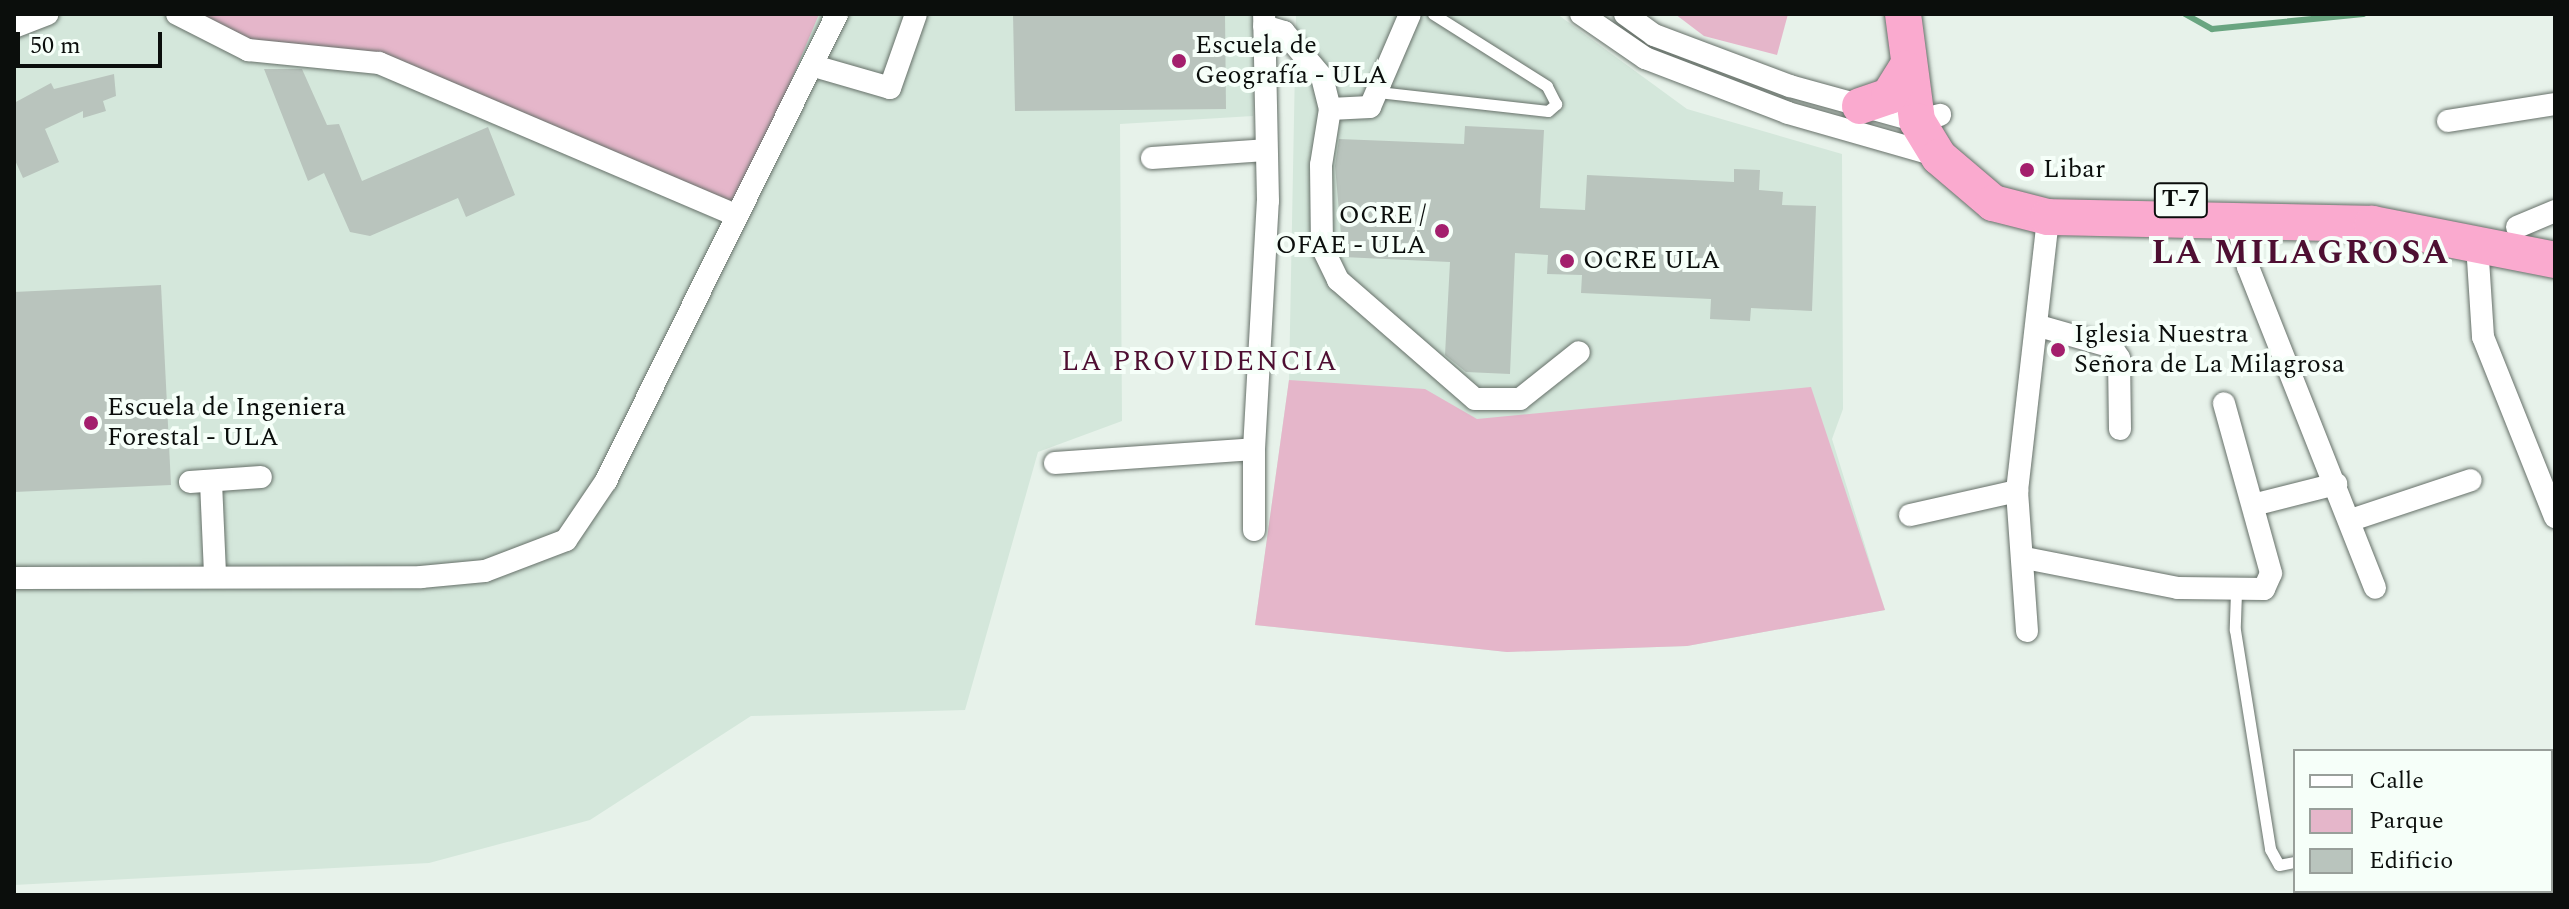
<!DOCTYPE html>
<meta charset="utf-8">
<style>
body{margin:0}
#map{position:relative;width:2569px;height:909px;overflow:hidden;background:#e7f2ea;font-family:Spectral,serif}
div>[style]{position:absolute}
.built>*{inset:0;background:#d4e7db}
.green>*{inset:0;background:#e5b6ca}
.stream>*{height:6px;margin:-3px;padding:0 3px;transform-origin:3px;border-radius:3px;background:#69a580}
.building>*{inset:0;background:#b9c4bd}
.roads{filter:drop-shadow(0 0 2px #667069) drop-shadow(0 0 2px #667069)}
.service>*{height:11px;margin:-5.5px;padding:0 5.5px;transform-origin:5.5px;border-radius:5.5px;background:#fff}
.minor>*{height:22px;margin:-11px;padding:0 11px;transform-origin:11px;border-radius:11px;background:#fff}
.trunk>*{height:36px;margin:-18px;padding:0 18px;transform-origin:18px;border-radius:18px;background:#faaacf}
.dots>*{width:22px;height:22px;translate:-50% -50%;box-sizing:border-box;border:4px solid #f6fff9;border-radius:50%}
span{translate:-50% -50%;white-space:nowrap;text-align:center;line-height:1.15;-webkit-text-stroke:8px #f6fff9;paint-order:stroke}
.shield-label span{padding:2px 6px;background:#f6fff9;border:2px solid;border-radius:6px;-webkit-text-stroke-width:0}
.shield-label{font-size:24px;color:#0b0e0c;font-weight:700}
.poi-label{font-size:26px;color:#0b0e0c}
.left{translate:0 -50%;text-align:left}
.right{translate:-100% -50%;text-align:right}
.neighbourhood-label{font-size:28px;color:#4e0f32;letter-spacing:2px}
.district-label{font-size:34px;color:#4e0f32;font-weight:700;letter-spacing:2px}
.frame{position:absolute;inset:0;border:16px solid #0b0e0c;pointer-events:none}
.legend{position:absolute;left:2293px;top:749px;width:260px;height:144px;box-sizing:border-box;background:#f6fff9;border:2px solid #989f9a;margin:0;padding:10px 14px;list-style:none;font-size:24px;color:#0b0e0c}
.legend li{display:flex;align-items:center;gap:16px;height:40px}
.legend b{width:40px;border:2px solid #989f9a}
.scale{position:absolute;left:16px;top:32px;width:146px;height:36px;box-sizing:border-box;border:4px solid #0b0e0c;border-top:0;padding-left:10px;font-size:24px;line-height:28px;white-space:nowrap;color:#0b0e0c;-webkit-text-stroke:6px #f6fff9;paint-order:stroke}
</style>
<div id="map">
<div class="built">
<i style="clip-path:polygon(14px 14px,1258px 14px,1253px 116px,1120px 124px,1122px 421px,1038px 452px,965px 710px,751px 716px,590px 820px,429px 863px,14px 885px)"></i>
<i style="clip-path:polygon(1296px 14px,1557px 14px,1687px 109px,1842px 154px,1843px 409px,1832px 439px,1885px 610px,1687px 646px,1507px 652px,1255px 625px,1289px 380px)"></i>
</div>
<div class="green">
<i style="clip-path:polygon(189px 14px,819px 14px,735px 215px,379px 63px,248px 50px)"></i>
<i style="clip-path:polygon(1675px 14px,1788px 14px,1777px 55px,1704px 36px)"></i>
<i style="clip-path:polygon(1289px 380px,1425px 389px,1477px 419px,1811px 387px,1885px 610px,1687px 646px,1507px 652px,1255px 625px)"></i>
</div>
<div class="stream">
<i style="left:2185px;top:14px;width:31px;rotate:29deg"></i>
<i style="left:2212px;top:29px;width:152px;rotate:-5.7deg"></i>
</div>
<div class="building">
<i style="clip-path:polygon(1013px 14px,1225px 14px,1226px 109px,1015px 111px)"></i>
<i style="clip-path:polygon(264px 69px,302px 69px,327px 125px,339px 124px,362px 181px,488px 127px,515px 195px,466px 217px,458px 198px,370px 236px,350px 232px,324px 173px,308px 181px)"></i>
<i style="clip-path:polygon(114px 74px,116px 96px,103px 101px,106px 111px,83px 118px,83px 111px,45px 129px,59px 162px,23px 178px,14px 158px,14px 103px,51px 83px,54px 89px)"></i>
<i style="clip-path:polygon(1465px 126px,1544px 130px,1540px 208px,1585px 210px,1587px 175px,1734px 182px,1734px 169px,1760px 170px,1759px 190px,1783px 192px,1782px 205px,1816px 206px,1812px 311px,1751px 308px,1750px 321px,1710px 319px,1711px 299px,1581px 293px,1582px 275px,1547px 274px,1548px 255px,1515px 253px,1510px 374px,1466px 372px,1445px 355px,1450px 262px,1343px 257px,1335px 166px,1339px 139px,1464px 144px)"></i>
<i style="clip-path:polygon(161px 285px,171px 485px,14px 492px,14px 292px)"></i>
</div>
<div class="roads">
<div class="service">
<i style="left:1378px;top:92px;width:171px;rotate:6.4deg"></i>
<i style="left:1548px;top:111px;width:11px;rotate:-41deg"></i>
<i style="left:1556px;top:104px;width:20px;rotate:-117deg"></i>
<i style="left:1547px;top:86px;width:135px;rotate:-147.7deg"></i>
<i style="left:2236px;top:592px;width:38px;rotate:92deg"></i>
<i style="left:2235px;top:630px;width:222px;rotate:80.9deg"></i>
<i style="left:2270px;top:849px;width:18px;rotate:61deg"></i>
<i style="left:2279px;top:865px;width:16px;rotate:-11deg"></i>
<i style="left:2551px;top:776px;width:4px;rotate:-14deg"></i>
</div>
<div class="minor">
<i style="left:177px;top:14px;width:80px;rotate:26.9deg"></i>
<i style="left:248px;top:50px;width:132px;rotate:5.7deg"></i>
<i style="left:379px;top:63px;width:387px;rotate:23.1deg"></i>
<i style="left:1581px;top:14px;width:78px;rotate:34.5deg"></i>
<i style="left:1645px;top:58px;width:153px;rotate:21deg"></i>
<i style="left:1788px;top:113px;width:160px;rotate:15.9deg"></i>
<i style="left:1625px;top:14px;width:36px;rotate:36deg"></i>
<i style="left:1654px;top:35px;width:145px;rotate:20.6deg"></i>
<i style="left:1790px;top:86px;width:132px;rotate:15.4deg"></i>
<i style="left:1917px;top:121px;width:24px;rotate:-15deg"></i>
<i style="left:1264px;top:26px;width:21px;rotate:17deg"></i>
<i style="left:1284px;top:32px;width:59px;rotate:49.8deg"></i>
<i style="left:1322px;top:77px;width:33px;rotate:76deg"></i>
<i style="left:1330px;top:109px;width:57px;rotate:99.1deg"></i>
<i style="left:1321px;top:165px;width:82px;rotate:89.3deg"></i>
<i style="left:1322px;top:247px;width:37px;rotate:64deg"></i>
<i style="left:1338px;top:280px;width:181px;rotate:41deg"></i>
<i style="left:1475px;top:399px;width:45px"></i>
<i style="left:1520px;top:399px;width:75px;rotate:-38.5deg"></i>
<i style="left:14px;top:27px;width:36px;rotate:-21deg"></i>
<i style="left:814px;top:66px;width:79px;rotate:16.1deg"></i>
<i style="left:890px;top:88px;width:78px;rotate:-70.6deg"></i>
<i style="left:1330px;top:109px;width:40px;rotate:-2.9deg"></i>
<i style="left:1370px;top:107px;width:101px;rotate:-66.7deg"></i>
<i style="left:2448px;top:121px;width:108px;rotate:-9deg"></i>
<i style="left:1152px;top:158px;width:113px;rotate:-4deg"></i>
<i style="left:2238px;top:226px;width:42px;rotate:76.3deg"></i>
<i style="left:2248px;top:267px;width:345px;rotate:68.4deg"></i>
<i style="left:2517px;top:227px;width:41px;rotate:-22.8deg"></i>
<i style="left:2477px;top:244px;width:93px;rotate:86.3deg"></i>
<i style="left:2483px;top:337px;width:194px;rotate:68.2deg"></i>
<i style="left:2039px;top:326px;width:76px;rotate:16deg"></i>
<i style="left:2112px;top:347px;width:13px;rotate:58deg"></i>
<i style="left:2119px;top:358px;width:71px;rotate:89.2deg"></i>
<i style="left:1254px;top:449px;width:81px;rotate:90deg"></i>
<i style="left:1055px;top:463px;width:199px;rotate:-4deg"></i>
<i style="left:1254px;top:449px;width:248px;rotate:-86.8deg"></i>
<i style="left:1268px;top:201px;width:187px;rotate:-91.2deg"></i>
<i style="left:190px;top:482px;width:71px;rotate:-4deg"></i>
<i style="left:211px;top:482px;width:91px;rotate:87.5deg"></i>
<i style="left:2253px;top:505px;width:86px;rotate:-14.2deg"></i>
<i style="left:1910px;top:515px;width:110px;rotate:-12.6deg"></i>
<i style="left:2351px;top:520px;width:126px;rotate:-18.4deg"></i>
<i style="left:2025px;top:558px;width:156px;rotate:11.1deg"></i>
<i style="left:2178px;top:588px;width:86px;rotate:0.7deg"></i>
<i style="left:2264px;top:589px;width:17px;rotate:-66deg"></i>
<i style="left:2271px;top:573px;width:176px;rotate:-105.5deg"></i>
<i style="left:14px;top:578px;width:407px;rotate:-0.1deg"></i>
<i style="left:421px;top:577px;width:64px;rotate:-5.4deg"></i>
<i style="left:485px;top:571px;width:87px;rotate:-20.9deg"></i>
<i style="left:566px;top:540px;width:71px;rotate:-55.9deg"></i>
<i style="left:606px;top:481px;width:521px;rotate:-63.68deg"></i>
<i style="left:2027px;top:631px;width:140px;rotate:-94.1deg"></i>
<i style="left:2017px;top:491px;width:276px;rotate:-83.5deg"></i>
</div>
<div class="trunk">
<i style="left:1903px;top:14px;width:108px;rotate:82.5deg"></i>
<i style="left:1917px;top:121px;width:42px;rotate:58.6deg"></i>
<i style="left:1939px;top:157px;width:71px;rotate:40.4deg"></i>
<i style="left:1993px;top:203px;width:57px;rotate:14.3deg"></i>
<i style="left:2048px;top:217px;width:324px;rotate:1.2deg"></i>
<i style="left:2372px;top:224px;width:187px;rotate:11.1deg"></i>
<i style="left:1860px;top:106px;width:31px;rotate:-19deg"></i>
<i style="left:1889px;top:96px;width:32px;rotate:-58deg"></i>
</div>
</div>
<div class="dots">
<i style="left:1179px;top:61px;background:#a31f6c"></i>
<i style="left:2027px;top:170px;background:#a31f6c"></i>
<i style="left:1442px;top:231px;background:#a31f6c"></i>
<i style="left:1567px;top:261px;background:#a31f6c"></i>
<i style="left:2058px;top:350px;background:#a31f6c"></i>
<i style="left:91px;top:423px;background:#a31f6c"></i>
</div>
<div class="shield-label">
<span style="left:2181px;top:200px">T-7</span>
</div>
<div class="poi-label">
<span class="left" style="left:1195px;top:61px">Escuela de<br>Geografía - ULA</span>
<span class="left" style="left:2043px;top:170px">Libar</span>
<span class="right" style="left:1426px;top:231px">OCRE /<br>OFAE - ULA</span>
<span class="left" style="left:1583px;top:261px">OCRE ULA</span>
<span class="left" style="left:2074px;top:350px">Iglesia Nuestra<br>Señora de La Milagrosa</span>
<span class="left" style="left:107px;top:423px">Escuela de Ingeniera<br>Forestal - ULA</span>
</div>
<div class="neighbourhood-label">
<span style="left:1200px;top:362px">LA PROVIDENCIA</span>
</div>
<div class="district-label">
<span style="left:2301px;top:254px">LA MILAGROSA</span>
</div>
<div class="frame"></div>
<ul class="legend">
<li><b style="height:10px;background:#fff"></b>Calle</li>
<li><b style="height:22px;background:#e5b6ca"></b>Parque</li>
<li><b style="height:22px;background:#b9c4bd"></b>Edificio</li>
</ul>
<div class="scale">50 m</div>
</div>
